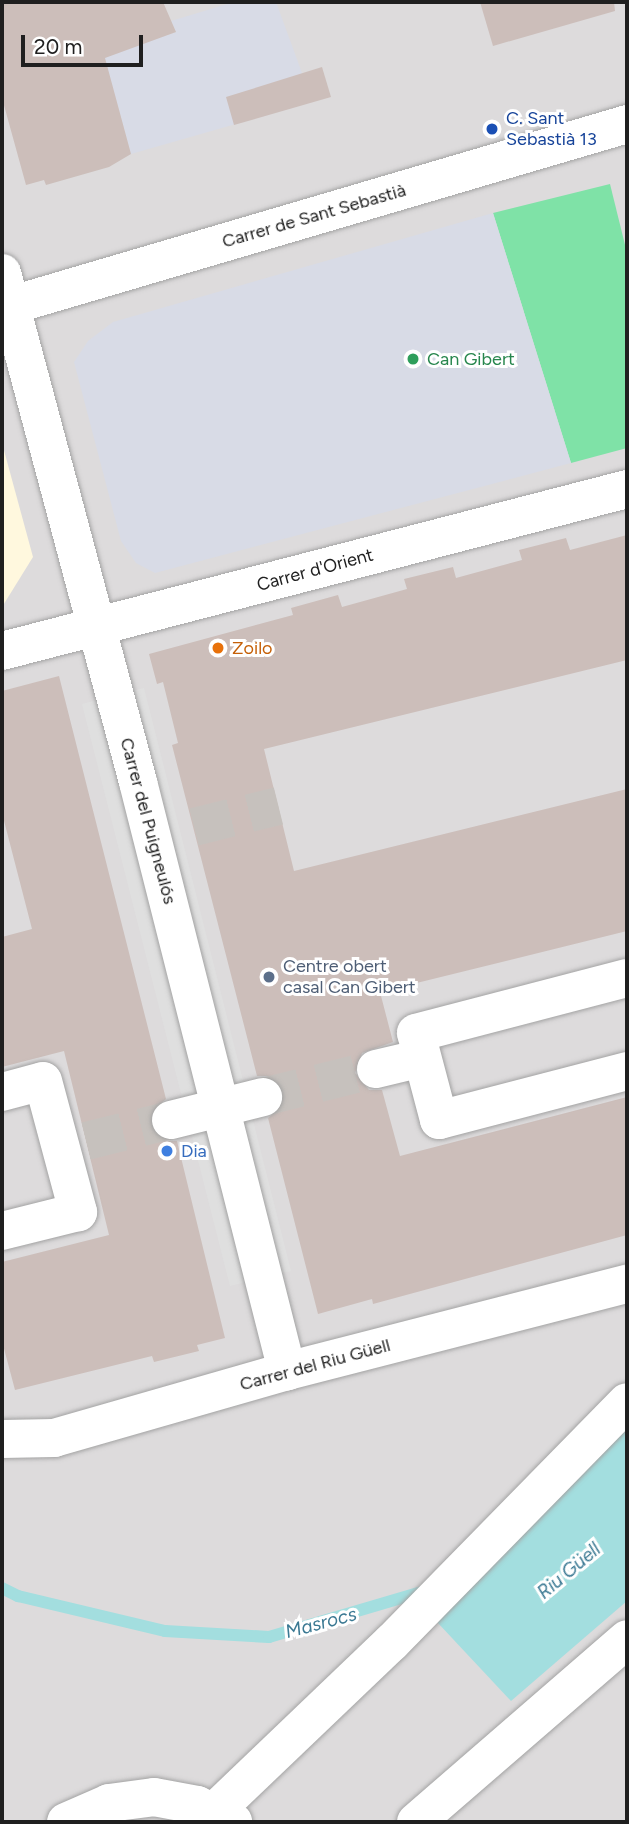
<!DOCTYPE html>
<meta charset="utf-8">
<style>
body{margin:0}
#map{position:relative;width:629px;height:1824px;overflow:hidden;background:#f0e9e4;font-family:Figtree,sans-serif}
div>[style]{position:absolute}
.residential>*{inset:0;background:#dddbdc}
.education>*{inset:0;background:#fff8de}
.pitch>*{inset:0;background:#7fe2a7}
.parking>*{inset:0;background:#dfdfdf}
.plaza>*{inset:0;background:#d8dbe6}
.water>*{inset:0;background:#a3dedf}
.stream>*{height:12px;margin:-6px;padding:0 6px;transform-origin:6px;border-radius:6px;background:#a3dedf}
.building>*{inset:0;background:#ccbeba}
.minor-tunnel>*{height:38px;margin-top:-19px;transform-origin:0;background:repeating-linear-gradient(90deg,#c6c1bd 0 38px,transparent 0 57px)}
.roads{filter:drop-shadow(0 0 2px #a3a3a3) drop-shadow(0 0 2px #a3a3a3)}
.minor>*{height:38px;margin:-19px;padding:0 19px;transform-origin:19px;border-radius:19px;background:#fff}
.dots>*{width:19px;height:19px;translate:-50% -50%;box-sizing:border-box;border:4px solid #fff;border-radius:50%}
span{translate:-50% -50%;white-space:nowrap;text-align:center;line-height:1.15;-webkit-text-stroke:6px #fff;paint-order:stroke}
.transit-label{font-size:18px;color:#164399}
.left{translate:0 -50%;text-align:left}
.street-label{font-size:18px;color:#1f1f1f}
.leisure-label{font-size:18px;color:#27864d}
.food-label{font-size:18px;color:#c56008}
.service-label{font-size:18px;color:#4e5e75}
.shop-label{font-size:18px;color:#366cbe}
.water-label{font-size:19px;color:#3b7993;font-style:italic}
.frame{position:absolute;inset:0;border:4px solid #1f1f1f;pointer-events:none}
.scale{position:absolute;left:21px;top:35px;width:122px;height:32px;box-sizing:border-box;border:4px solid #1f1f1f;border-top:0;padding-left:9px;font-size:21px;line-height:24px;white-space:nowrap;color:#1f1f1f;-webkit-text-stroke:5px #fff;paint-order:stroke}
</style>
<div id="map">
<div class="residential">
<i style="clip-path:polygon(2px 2px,627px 2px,627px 1822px,2px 1822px)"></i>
</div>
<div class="education">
<i style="clip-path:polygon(2px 443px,33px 557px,2px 607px)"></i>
</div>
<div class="pitch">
<i style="clip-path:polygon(610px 184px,627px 253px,627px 448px,571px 463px,493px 213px)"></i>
</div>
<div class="parking">
<i style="clip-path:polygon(144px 688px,291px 1271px,230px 1286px,82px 704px)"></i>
</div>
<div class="plaza">
<i style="clip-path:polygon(89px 2px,142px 2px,153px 40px,176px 32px,171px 21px,234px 2px,276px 2px,302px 73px,285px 110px,131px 154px)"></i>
<i style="clip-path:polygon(493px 213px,571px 463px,155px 573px,136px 563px,121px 541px,74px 362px,88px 341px,113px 322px)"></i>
</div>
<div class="water">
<i style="clip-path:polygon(627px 1429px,627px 1601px,511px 1701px,437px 1622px)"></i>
</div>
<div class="stream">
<i style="left:2px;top:1588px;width:18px;rotate:27deg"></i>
<i style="left:18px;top:1596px;width:151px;rotate:13.4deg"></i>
<i style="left:165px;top:1631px;width:104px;rotate:3.3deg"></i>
<i style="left:269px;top:1637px;width:159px;rotate:-16.4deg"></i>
</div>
<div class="building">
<i style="clip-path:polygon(2px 2px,163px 2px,176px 32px,105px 58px,131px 154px,109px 167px,46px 185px,44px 180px,26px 185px,2px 98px)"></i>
<i style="clip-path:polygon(480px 2px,614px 2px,615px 11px,493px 46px)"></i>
<i style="clip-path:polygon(322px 67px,331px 97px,234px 125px,226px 97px)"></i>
<i style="clip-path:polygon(627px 535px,627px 660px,264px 749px,294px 871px,627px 789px,627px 931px,380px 992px,393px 1042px,362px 1053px,355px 1073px,369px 1090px,382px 1090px,400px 1156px,627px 1097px,627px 1235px,373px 1304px,372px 1299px,318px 1314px,268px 1118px,284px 1104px,284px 1091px,270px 1076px,257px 1076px,172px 745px,178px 743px,163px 682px,157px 684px,149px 654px,293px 615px,291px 608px,338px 595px,342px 607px,407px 589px,404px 579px,453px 567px,456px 578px,522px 560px,519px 550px,566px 538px,570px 550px)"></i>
<i style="clip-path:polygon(59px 676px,166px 1099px,150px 1113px,150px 1126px,164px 1141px,177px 1141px,225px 1338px,197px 1345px,199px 1351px,154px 1362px,152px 1356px,15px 1390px,2px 1341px,2px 1262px,109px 1235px,64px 1051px,2px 1067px,2px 937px,32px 929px,2px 813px,2px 691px)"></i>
</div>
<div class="minor-tunnel">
<i style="left:194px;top:827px;width:87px;rotate:-14deg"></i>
<i style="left:263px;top:1097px;width:116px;rotate:-13.9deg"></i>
<i style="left:86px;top:1141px;width:88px;rotate:-13.9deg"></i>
</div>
<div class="roads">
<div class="minor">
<i style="left:2px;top:273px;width:527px;rotate:75.04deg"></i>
<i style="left:138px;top:782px;width:608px;rotate:75.8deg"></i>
<i style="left:2px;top:308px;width:652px;rotate:-16.4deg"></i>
<i style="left:2px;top:651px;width:646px;rotate:-14.53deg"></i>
<i style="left:627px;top:978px;width:218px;rotate:165.4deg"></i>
<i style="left:416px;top:1033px;width:90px;rotate:75.2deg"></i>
<i style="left:439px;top:1120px;width:194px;rotate:-14.6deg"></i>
<i style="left:376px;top:1069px;width:47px;rotate:-13.4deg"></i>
<i style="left:2px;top:1092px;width:42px;rotate:-15deg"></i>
<i style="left:43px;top:1081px;width:136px;rotate:75deg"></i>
<i style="left:78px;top:1212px;width:78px;rotate:166deg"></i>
<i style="left:171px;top:1120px;width:95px;rotate:-14deg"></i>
<i style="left:2px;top:1439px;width:52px;rotate:-1.1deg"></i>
<i style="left:54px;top:1438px;width:242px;rotate:-16deg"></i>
<i style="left:287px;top:1371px;width:351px;rotate:-14.4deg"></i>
<i style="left:214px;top:1812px;width:245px;rotate:-43.7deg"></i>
<i style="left:391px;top:1643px;width:337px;rotate:-45.6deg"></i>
<i style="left:66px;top:1822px;width:47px;rotate:-23.8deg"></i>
<i style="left:109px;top:1803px;width:45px;rotate:-7.6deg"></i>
<i style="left:154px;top:1797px;width:44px;rotate:10.5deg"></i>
<i style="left:197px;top:1805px;width:40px;rotate:25deg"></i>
<i style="left:416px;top:1822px;width:279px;rotate:-40.9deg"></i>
</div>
</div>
<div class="dots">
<i style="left:492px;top:129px;background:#1a4fb4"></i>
<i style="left:413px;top:359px;background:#2e9e5b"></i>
<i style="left:218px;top:648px;background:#e8710a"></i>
<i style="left:269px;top:977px;background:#5c6f8a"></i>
<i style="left:167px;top:1151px;background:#3f7fe0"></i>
</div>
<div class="transit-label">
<span class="left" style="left:506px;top:129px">C. Sant<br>Sebastià 13</span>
</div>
<div class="street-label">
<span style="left:314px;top:216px;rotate:-16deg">Carrer de Sant Sebastià</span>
<span style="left:315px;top:570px;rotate:-15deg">Carrer d'Orient</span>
<span style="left:148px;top:821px;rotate:75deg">Carrer del Puigneulós</span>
<span style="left:315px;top:1365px;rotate:-15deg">Carrer del Riu Güell</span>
</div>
<div class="leisure-label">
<span class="left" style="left:427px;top:359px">Can Gibert</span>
</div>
<div class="food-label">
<span class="left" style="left:232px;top:648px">Zoilo</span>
</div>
<div class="service-label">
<span class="left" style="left:283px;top:977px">Centre obert<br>casal Can Gibert</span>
</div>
<div class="shop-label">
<span class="left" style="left:181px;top:1151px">Dia</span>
</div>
<div class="water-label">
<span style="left:569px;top:1571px;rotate:-40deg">Riu Güell</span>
<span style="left:321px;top:1623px;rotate:-15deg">Masrocs</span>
</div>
<div class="frame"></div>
<div class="scale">20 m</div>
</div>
